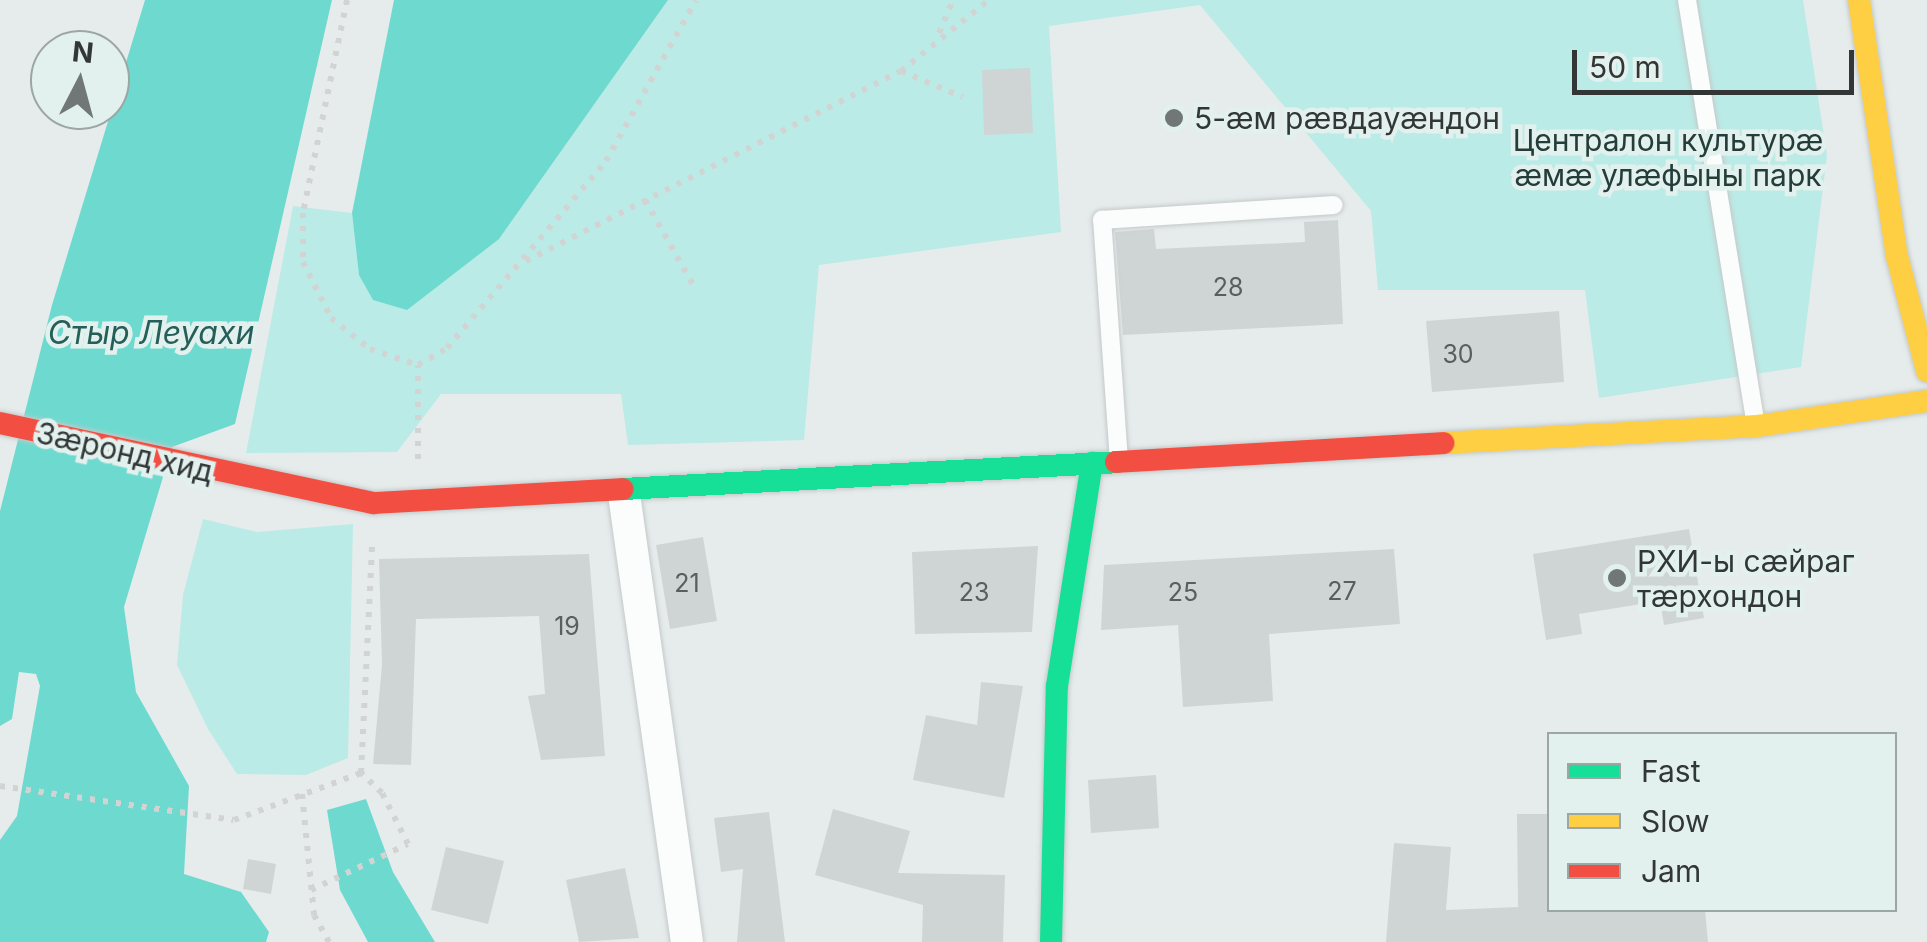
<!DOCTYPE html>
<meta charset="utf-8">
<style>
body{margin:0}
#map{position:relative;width:1927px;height:942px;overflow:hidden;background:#e6ecec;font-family:Inter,sans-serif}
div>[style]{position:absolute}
.green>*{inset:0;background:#bbebe6}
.water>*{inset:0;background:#6edacf}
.building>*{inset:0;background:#cfd5d4}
.path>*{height:6px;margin-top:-3px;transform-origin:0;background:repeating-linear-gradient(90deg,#d2d4d4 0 5px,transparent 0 13px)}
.roads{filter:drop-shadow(0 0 2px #c4c9c9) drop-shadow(0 0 2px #c4c9c9)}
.lane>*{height:18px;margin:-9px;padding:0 9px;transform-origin:9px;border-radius:9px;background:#fbfcfc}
.street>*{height:32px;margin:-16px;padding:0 16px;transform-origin:16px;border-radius:16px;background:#fbfcfc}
.fast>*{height:22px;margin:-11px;padding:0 11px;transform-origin:11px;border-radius:11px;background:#16e098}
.slow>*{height:22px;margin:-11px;padding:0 11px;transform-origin:11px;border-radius:11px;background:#ffcf43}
.jam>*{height:22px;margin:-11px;padding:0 11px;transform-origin:11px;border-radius:11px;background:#f24e42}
.dots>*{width:28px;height:28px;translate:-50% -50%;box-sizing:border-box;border:5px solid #e2f0ee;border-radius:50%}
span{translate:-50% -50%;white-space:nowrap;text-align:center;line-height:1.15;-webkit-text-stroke:9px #e2f0ee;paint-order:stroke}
.number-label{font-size:25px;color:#595e5e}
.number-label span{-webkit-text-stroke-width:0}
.poi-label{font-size:30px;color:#323736}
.left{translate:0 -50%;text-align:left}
.park-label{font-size:30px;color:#243d39}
.street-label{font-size:30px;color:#323736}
.water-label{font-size:32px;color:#245f59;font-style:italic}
.legend{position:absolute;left:1547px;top:732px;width:350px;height:180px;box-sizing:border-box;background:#e2f0ee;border:2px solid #9ca6a4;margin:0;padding:12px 18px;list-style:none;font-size:30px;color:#323736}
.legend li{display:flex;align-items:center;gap:20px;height:50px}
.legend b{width:50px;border:2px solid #9ca6a4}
.north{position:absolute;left:30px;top:30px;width:100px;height:100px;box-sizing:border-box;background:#e2f0ee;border:2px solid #9ca6a4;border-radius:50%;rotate:6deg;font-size:28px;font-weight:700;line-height:40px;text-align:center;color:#323736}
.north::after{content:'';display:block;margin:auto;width:35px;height:45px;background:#717676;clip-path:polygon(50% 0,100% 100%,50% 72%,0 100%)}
.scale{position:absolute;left:1572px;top:50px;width:282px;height:45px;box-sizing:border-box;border:5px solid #323736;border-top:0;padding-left:12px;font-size:30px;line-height:35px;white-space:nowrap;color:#323736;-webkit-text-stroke:8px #e2f0ee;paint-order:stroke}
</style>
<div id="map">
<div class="green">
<i style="clip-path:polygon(668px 0,1803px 0,1827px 155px,1801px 367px,1599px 398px,1585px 290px,1378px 290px,1371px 211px,1200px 5px,1049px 26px,1061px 232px,819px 265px,804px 440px,628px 445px,621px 394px,441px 394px,397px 452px,246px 453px,293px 206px,352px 213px,359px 275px,499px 239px)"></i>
<i style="clip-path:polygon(203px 519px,257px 532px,353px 524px,348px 758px,306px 775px,237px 774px,208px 729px,177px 665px,183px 595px)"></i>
</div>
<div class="water">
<i style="clip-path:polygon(145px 0,332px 0,235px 424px,172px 447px,124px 607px,136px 692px,189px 786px,184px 874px,241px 892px,269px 932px,266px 942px,0 942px,0 840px,17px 816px,40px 686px,36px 674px,19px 672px,12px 719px,0 726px,0 511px,52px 305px)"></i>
<i style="clip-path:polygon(394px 0,668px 0,499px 239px,407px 310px,373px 300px,359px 275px,352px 213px)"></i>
<i style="clip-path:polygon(366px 799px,393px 872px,435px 942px,368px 942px,340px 890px,327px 810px)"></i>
</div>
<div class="building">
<i style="clip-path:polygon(1030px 68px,1033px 133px,984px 135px,982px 70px)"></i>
<i style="clip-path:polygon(1338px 220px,1343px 324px,1123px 335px,1115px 232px,1154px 229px,1156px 249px,1305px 242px,1304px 222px)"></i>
<i style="clip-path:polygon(1559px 311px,1564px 382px,1432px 392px,1426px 321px)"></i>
<i style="clip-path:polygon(1689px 529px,1704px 618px,1664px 625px,1660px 601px,1579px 614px,1582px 634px,1546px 640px,1533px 554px)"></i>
<i style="clip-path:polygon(703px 537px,717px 621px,670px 629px,656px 545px)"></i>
<i style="clip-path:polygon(1038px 546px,1032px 632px,915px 634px,912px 552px)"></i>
<i style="clip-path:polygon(1394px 549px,1400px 624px,1269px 634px,1273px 701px,1183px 707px,1178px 625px,1101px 630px,1104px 565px)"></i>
<i style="clip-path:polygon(589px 554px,605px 756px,541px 760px,528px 696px,545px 694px,539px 616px,416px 619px,411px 765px,373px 764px,382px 665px,379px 559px)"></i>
<i style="clip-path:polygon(981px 682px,1023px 686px,1004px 798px,913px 780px,926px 715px,977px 725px)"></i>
<i style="clip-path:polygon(1156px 775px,1159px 828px,1091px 833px,1088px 780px)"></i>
<i style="clip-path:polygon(833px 809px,910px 831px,898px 873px,1005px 875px,1003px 942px,922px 942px,923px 905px,815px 875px)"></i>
<i style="clip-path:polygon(769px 812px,785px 942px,737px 942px,743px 869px,721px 872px,714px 818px)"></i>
<i style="clip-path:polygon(1517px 814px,1550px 814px,1550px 910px,1705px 910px,1708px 942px,1386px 942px,1394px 843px,1451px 847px,1446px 910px,1518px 907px)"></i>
<i style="clip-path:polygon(446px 847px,504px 861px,488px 924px,431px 910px)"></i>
<i style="clip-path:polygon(248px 859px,276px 864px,271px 894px,243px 889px)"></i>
<i style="clip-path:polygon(625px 868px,639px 938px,579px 942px,566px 880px)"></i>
</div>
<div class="path">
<i style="left:347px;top:0;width:217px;rotate:101.7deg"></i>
<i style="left:303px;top:213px;width:49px;rotate:90deg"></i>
<i style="left:303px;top:262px;width:63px;rotate:63.4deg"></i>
<i style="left:331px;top:318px;width:50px;rotate:38.5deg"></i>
<i style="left:370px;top:349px;width:51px;rotate:18.4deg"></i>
<i style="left:939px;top:33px;width:36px;rotate:-67deg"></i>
<i style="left:901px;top:71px;width:67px;rotate:22.8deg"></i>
<i style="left:645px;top:200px;width:98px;rotate:60.5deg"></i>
<i style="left:526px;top:261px;width:420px;rotate:-26.9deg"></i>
<i style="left:901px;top:71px;width:113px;rotate:-38.9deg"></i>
<i style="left:418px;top:459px;width:94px;rotate:-90deg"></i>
<i style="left:418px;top:365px;width:34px;rotate:-30deg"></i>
<i style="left:447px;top:348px;width:245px;rotate:-49.6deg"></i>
<i style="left:606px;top:161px;width:184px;rotate:-60.8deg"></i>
<i style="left:0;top:786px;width:236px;rotate:8.3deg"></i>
<i style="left:234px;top:820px;width:135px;rotate:-20.3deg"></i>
<i style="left:361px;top:773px;width:229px;rotate:-87.2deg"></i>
<i style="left:302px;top:794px;width:122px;rotate:84.3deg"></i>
<i style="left:314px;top:915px;width:31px;rotate:61deg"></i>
<i style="left:311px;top:890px;width:107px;rotate:-25.4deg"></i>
<i style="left:408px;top:844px;width:57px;rotate:-117deg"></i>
<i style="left:382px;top:793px;width:29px;rotate:-136deg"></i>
</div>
<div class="roads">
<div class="lane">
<i style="left:1687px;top:0;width:432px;rotate:80.8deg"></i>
<i style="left:1119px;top:461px;width:242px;rotate:-94deg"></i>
<i style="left:1102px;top:220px;width:232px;rotate:-3.7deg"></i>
</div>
<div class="street">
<i style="left:624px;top:494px;width:452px;rotate:82deg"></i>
</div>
<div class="fast">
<i style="left:623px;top:489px;width:494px;rotate:-3.1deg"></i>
<i style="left:1051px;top:942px;width:256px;rotate:-88.7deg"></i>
<i style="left:1057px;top:686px;width:226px;rotate:-81.1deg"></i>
</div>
<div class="slow">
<i style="left:1859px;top:0;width:259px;rotate:81.6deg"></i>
<i style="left:1897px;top:256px;width:119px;rotate:75.4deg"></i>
<i style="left:1443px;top:443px;width:314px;rotate:-3.1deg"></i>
<i style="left:1757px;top:426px;width:172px;rotate:-8.4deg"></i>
</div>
<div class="jam">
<i style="left:0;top:423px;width:382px;rotate:12.1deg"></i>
<i style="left:374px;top:503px;width:249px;rotate:-3.2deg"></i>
<i style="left:1116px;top:462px;width:328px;rotate:-3.3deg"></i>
</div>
</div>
<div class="dots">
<i style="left:1174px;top:118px;background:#717676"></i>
<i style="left:1617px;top:578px;background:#717676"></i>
</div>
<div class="number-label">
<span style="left:1228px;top:287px">28</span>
<span style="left:1458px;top:354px">30</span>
<span style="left:687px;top:583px">21</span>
<span style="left:1342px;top:591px">27</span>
<span style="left:974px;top:592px">23</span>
<span style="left:1183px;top:592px">25</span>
<span style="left:567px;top:626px">19</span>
</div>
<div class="poi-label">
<span class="left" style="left:1194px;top:118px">5-æм рӕвдауӕндон</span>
<span class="left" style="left:1637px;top:578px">РХИ-ы сæйраг<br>тæрхондон</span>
</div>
<div class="park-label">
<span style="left:1668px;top:157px">Централон культурæ<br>æмæ улæфыны парк</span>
</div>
<div class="street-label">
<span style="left:125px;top:452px;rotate:13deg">Зæронд хид</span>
</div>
<div class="water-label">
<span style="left:151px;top:333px">Стыр Леуахи</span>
</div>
<ul class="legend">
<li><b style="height:12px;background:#16e098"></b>Fast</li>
<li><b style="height:12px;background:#ffcf43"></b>Slow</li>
<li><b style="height:12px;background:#f24e42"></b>Jam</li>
</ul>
<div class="north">N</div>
<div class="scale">50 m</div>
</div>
